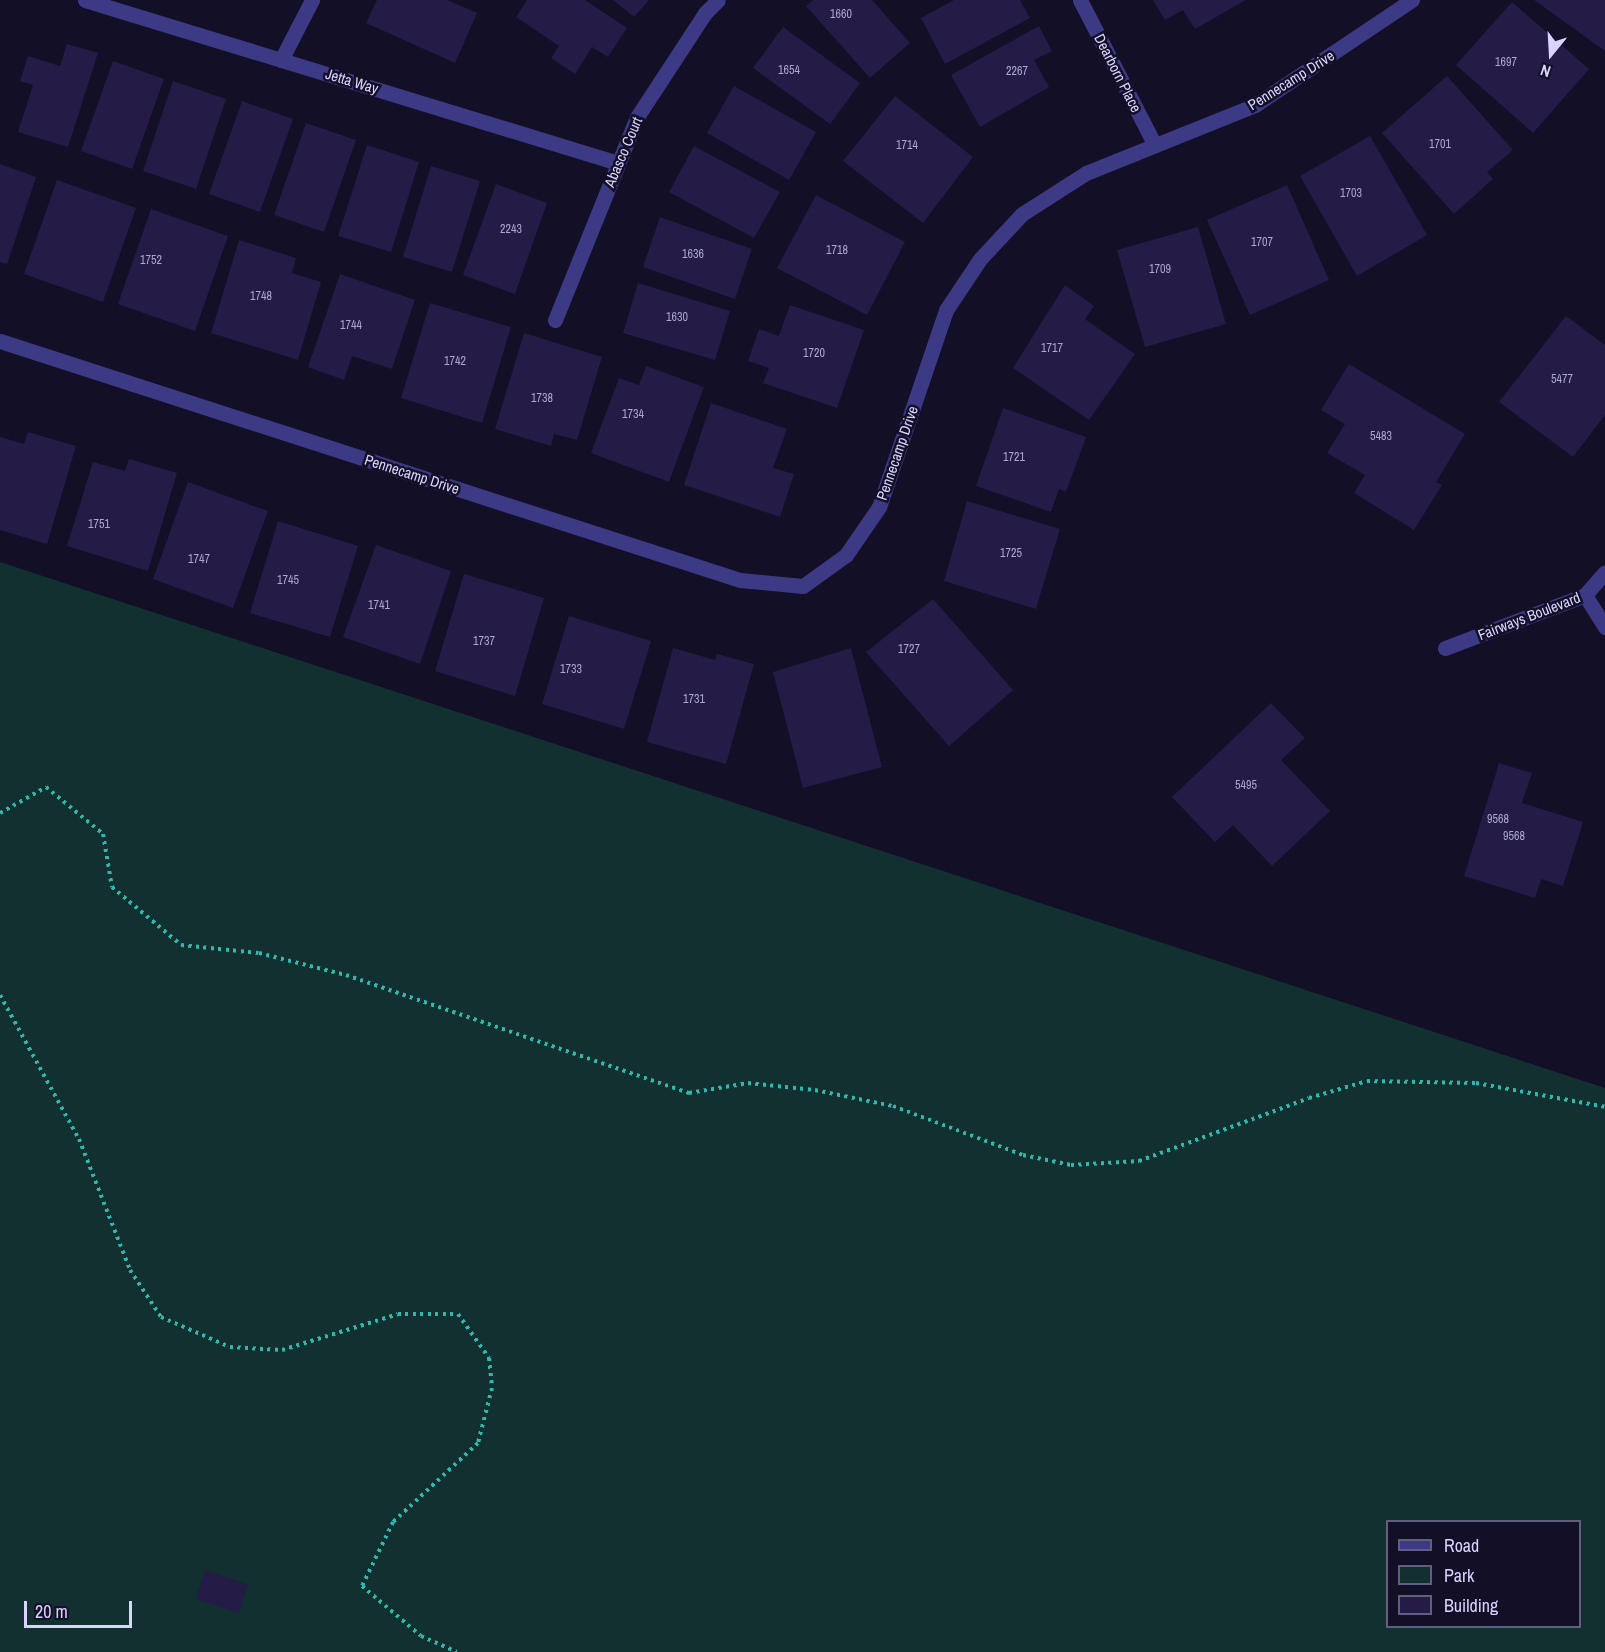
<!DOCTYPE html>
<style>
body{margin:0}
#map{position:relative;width:1605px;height:1652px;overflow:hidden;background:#130f26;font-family:"Archivo Narrow",sans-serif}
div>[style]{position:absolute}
.green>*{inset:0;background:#12302f}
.building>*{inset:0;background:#241b47}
.path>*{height:4px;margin-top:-2px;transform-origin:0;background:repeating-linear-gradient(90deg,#2fb8b0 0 3px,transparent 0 7.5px)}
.minor>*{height:15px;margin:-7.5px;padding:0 7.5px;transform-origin:7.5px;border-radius:7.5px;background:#3d3a85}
span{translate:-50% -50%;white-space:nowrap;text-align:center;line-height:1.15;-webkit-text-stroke:5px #130f26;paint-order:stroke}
.number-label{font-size:12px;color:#aca6d1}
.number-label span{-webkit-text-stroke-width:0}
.street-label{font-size:15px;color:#d9d4ff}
.legend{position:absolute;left:1386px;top:1520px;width:195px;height:108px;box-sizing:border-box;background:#130f26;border:2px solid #625e7d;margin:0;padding:8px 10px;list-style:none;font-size:18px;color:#d9d4ff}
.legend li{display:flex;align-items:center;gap:12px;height:30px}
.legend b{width:30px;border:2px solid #625e7d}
.north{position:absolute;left:1521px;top:24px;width:60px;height:60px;-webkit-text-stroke:4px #130f26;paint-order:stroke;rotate:198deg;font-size:16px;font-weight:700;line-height:24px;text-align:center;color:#d9d4ff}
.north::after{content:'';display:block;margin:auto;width:21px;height:27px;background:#d9d4ff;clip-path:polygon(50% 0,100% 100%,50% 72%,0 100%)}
.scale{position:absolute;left:24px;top:1601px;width:108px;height:27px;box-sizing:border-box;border:3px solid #d9d4ff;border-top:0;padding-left:8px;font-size:18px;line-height:21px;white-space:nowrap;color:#d9d4ff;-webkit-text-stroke:4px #130f26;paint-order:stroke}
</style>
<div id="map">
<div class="green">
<i style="clip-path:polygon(evenodd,0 562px,1605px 1088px,1605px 1652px,0 1652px,0 562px,1388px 1522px,1580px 1522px,1580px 1626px,1388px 1626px,1388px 1522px)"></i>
</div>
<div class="building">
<i style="clip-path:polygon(377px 0,447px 0,477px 13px,455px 63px,366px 23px)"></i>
<i style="clip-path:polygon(527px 0,585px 0,627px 28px,608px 57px,592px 47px,575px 74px,551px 58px,559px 46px,516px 17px)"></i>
<i style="clip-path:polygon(613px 0,649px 0,634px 17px)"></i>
<i style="clip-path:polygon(813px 0,872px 0,910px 43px,870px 78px,806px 6px)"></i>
<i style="clip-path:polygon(954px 0,1020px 0,1030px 18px,945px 64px,921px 18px)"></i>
<i style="clip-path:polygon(1153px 0,1246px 0,1195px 29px,1183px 10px,1165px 20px)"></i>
<i style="clip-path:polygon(1534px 0,1605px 0,1605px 51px)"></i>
<i style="clip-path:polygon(1512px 2px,1589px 69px,1533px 133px,1456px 65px)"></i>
<i style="clip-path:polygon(1039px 26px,1052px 51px,1034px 60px,1049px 87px,980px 127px,951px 75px)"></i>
<i style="clip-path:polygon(783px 27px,860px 83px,830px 124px,753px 68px)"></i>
<i style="clip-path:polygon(67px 44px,98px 53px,68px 147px,18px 132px,33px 85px,20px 81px,28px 56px,60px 66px)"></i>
<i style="clip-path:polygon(113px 61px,164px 79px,132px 169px,81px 151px)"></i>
<i style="clip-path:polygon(1447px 76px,1513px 150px,1487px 172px,1493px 179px,1454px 214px,1382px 133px)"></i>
<i style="clip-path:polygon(173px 81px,226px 99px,196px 189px,143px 171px)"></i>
<i style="clip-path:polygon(734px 86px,816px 132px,789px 180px,707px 133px)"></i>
<i style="clip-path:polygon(895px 96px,973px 157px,923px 223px,843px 161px)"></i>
<i style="clip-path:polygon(242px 101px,293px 119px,260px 212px,209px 194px)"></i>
<i style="clip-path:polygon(306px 123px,356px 140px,324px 232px,274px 215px)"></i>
<i style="clip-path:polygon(1370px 136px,1427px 235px,1357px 276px,1300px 176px)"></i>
<i style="clip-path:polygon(367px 145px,419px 162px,391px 252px,338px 236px)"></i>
<i style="clip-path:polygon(694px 146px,780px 192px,754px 238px,669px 192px)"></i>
<i style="clip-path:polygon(0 164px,36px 177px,7px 264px,0 262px)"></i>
<i style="clip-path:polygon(431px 166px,480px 181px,452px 272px,403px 257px)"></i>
<i style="clip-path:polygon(57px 180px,136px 208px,103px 302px,24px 274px)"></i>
<i style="clip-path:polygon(496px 184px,547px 203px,515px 294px,463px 275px)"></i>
<i style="clip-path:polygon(1287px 185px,1329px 280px,1250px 315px,1207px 220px)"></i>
<i style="clip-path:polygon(816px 195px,905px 242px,867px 315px,777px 268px)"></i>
<i style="clip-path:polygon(151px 209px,228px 236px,195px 331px,118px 304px)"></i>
<i style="clip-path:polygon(660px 217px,752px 249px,735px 299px,643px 267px)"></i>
<i style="clip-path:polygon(1198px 227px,1226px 324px,1145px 347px,1117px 250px)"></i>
<i style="clip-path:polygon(239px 240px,296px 258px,292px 273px,321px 282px,298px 360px,211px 333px)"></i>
<i style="clip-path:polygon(340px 274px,415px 300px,392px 369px,352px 356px,344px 380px,308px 367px)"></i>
<i style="clip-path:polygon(638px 283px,730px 311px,715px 360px,623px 333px)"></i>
<i style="clip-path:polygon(1065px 285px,1094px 306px,1085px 319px,1135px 354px,1089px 420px,1013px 368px)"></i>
<i style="clip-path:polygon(430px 303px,511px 327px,482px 423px,401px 398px)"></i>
<i style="clip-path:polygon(790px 305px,864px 330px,837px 408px,763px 383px,769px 368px,748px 361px,759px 329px,779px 336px)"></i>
<i style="clip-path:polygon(1566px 316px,1605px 345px,1605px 415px,1573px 457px,1499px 402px)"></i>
<i style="clip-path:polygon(524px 333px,602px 357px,577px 440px,554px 434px,551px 446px,495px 429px)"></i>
<i style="clip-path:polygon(1349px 364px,1465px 434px,1436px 482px,1442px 485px,1414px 530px,1354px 493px,1365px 475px,1327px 453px,1345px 424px,1321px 410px)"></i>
<i style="clip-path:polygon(646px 366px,704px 387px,669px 482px,591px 453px,619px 378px,639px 385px)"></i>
<i style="clip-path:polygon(711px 403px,787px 429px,773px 468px,794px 474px,780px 517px,684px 485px)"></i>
<i style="clip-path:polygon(1003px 408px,1086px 437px,1066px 492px,1059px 489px,1051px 512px,976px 486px)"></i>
<i style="clip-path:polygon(28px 432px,76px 446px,47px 544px,0 530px,0 437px,24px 444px)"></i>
<i style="clip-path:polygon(129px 459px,177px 473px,148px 571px,67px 546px,93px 462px,125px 471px)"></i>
<i style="clip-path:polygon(188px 482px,268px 511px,233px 608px,153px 579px)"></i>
<i style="clip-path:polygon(967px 501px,1060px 529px,1036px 609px,944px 581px)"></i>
<i style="clip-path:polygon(278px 521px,358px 546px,330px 637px,250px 613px)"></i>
<i style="clip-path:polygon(376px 545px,451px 571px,420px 664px,343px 637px)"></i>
<i style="clip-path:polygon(464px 574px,544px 598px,515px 696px,435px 671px)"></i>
<i style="clip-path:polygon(933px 599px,1013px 690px,949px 746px,866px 652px)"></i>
<i style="clip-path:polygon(569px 616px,651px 641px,624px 729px,542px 704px)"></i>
<i style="clip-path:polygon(673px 648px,715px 660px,717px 654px,754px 664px,726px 764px,647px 742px)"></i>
<i style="clip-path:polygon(851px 648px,882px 767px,803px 788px,773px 672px)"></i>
<i style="clip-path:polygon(1271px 703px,1305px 738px,1281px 760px,1330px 811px,1272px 866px,1233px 825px,1215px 842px,1172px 797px)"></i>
<i style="clip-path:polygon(1499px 763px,1532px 773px,1522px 803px,1583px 822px,1563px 886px,1541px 879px,1535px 898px,1464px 876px)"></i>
<i style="clip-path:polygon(205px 1570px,248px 1584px,239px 1613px,196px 1599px)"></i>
</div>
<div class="path">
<i style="left:0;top:813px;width:53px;rotate:-29.5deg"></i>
<i style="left:46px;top:787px;width:74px;rotate:39.5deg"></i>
<i style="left:103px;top:834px;width:54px;rotate:80.4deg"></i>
<i style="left:112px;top:887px;width:90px;rotate:40deg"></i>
<i style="left:181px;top:945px;width:78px;rotate:5.9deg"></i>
<i style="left:259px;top:953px;width:90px;rotate:14.2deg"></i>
<i style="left:346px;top:975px;width:363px;rotate:19deg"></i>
<i style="left:689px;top:1093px;width:60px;rotate:-9.6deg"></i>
<i style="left:748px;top:1083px;width:67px;rotate:6deg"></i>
<i style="left:815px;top:1090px;width:80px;rotate:11.6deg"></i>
<i style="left:893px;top:1106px;width:139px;rotate:20.7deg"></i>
<i style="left:1023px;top:1155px;width:49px;rotate:11.8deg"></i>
<i style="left:1071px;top:1165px;width:68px;rotate:-3.4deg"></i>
<i style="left:1139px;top:1161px;width:181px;rotate:-20.3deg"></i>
<i style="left:1309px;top:1098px;width:60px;rotate:-16.3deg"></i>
<i style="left:1367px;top:1081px;width:109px;rotate:1.1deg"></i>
<i style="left:1476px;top:1083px;width:131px;rotate:10.5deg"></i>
<i style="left:0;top:995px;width:164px;rotate:61.3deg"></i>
<i style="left:79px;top:1139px;width:141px;rotate:68.7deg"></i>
<i style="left:130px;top:1270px;width:56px;rotate:56.6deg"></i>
<i style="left:161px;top:1317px;width:75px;rotate:23.5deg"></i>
<i style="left:230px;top:1347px;width:52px;rotate:3.3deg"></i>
<i style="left:282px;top:1350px;width:121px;rotate:-17.2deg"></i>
<i style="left:398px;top:1314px;width:60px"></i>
<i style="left:458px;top:1314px;width:54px;rotate:54.8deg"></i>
<i style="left:489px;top:1358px;width:30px;rotate:84deg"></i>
<i style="left:492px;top:1388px;width:57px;rotate:104.3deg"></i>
<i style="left:478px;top:1443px;width:116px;rotate:137.1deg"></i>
<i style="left:393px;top:1522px;width:71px;rotate:115.8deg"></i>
<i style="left:362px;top:1586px;width:77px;rotate:40.3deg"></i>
<i style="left:421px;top:1636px;width:39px;rotate:24deg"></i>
</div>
<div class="minor">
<i style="left:85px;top:0;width:557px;rotate:17deg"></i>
<i style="left:1080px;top:0;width:163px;rotate:62.7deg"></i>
<i style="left:281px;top:60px;width:68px;rotate:-62.7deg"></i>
<i style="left:555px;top:320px;width:219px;rotate:-68deg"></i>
<i style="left:637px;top:117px;width:124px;rotate:-56.8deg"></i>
<i style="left:705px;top:13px;width:18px;rotate:-45deg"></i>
<i style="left:0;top:341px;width:778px;rotate:17.9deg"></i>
<i style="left:740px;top:580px;width:63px;rotate:5.4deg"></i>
<i style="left:803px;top:586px;width:53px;rotate:-35.8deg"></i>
<i style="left:846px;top:555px;width:58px;rotate:-55.5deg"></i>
<i style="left:879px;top:507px;width:208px;rotate:-71.2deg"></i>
<i style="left:946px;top:310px;width:61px;rotate:-56.3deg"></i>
<i style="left:980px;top:259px;width:62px;rotate:-47deg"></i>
<i style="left:1022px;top:214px;width:76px;rotate:-32.6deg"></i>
<i style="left:1086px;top:173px;width:182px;rotate:-21.9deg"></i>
<i style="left:1255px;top:105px;width:189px;rotate:-33.8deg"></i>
<i style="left:1585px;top:595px;width:38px;rotate:58deg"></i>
<i style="left:1445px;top:648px;width:150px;rotate:-20.7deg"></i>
<i style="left:1585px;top:595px;width:30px;rotate:-49deg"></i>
</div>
<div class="number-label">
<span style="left:841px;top:15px">1660</span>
<span style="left:1506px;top:63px">1697</span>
<span style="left:789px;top:71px">1654</span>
<span style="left:1017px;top:72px">2267</span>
<span style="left:1440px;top:145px">1701</span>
<span style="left:907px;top:146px">1714</span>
<span style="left:1351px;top:194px">1703</span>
<span style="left:511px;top:230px">2243</span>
<span style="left:1262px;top:243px">1707</span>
<span style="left:837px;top:251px">1718</span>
<span style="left:693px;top:255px">1636</span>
<span style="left:151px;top:261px">1752</span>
<span style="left:1160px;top:270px">1709</span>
<span style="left:261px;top:297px">1748</span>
<span style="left:677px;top:318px">1630</span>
<span style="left:351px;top:326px">1744</span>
<span style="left:1052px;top:349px">1717</span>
<span style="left:814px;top:354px">1720</span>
<span style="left:455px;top:362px">1742</span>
<span style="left:1562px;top:380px">5477</span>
<span style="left:542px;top:399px">1738</span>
<span style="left:633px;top:415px">1734</span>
<span style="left:1381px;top:437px">5483</span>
<span style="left:1014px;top:458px">1721</span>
<span style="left:99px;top:525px">1751</span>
<span style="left:1011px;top:554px">1725</span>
<span style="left:199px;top:560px">1747</span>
<span style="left:288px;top:581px">1745</span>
<span style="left:379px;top:606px">1741</span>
<span style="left:484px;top:642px">1737</span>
<span style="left:909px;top:650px">1727</span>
<span style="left:571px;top:670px">1733</span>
<span style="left:694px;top:700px">1731</span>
<span style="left:1246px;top:786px">5495</span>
<span style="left:1498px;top:820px">9568</span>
<span style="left:1514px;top:837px">9568</span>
</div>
<div class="street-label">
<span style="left:1118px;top:73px;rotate:63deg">Dearborn Place</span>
<span style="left:1291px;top:80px;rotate:-32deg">Pennecamp Drive</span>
<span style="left:352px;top:81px;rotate:17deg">Jetta Way</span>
<span style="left:623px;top:152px;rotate:-67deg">Abasco Court</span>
<span style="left:897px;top:453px;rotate:-71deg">Pennecamp Drive</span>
<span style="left:412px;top:474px;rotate:18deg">Pennecamp Drive</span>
<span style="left:1529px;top:616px;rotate:-21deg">Fairways Boulevard</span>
</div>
<ul class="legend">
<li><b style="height:8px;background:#3d3a85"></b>Road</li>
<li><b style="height:16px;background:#12302f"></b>Park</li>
<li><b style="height:16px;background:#241b47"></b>Building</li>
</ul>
<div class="north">N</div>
<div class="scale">20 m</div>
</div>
